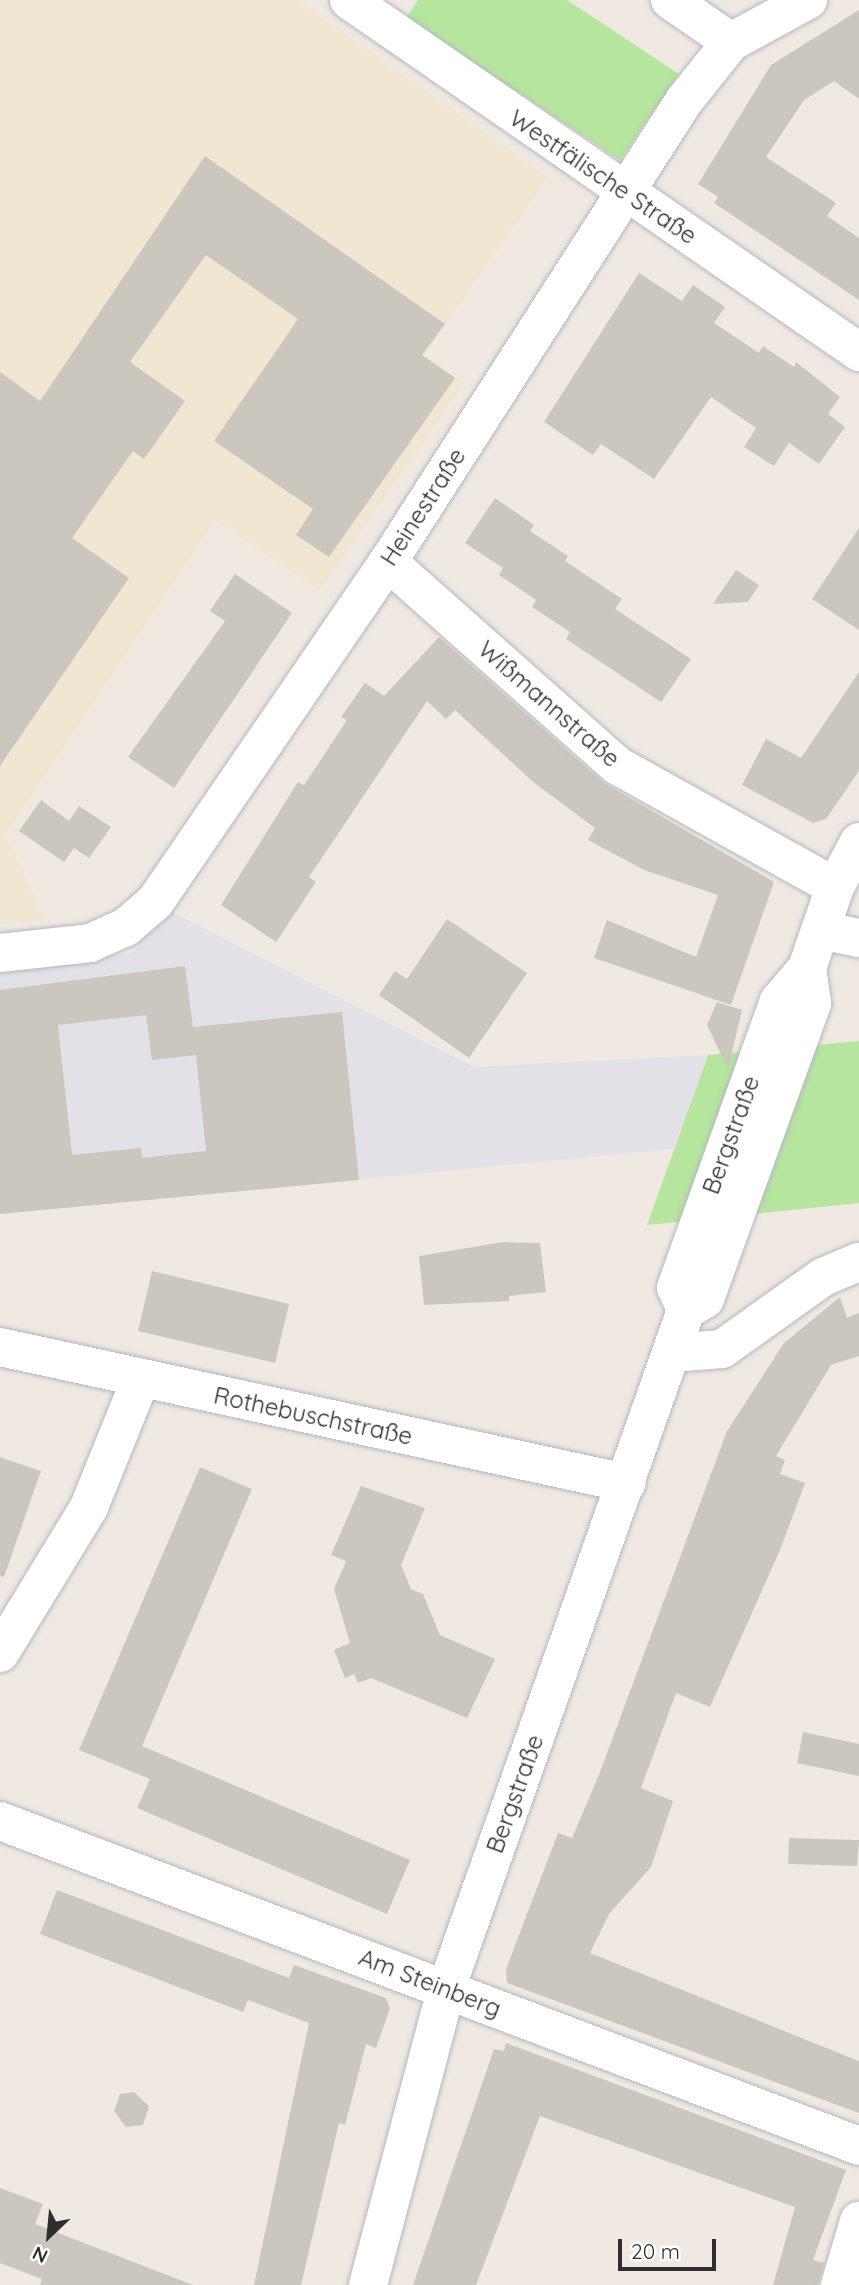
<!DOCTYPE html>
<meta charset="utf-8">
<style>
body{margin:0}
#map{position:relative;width:859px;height:2285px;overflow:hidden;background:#efe9e1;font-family:Quicksand,sans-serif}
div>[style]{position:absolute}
.industrial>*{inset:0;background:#e3e1e8}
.education>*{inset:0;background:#f0e6d1}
.green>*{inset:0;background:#b6e59e}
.building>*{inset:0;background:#cbc7bf}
.roads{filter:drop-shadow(0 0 2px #b4b7c1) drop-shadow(0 0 2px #b4b7c1)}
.minor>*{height:38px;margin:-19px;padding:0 19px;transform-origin:19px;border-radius:19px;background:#fff}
span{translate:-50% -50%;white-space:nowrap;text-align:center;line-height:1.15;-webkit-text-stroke:7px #fff;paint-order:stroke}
.street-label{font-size:24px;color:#2e2e2e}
.north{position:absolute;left:14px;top:2201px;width:70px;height:70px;-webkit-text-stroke:5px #fff;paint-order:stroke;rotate:206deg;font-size:19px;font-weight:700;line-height:28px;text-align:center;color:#2e2e2e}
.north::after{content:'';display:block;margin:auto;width:24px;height:32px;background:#2e2e2e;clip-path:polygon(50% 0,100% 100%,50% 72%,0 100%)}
.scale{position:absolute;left:618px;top:2239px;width:98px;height:32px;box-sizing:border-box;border:4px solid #2e2e2e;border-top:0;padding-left:9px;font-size:21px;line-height:24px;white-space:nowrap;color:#2e2e2e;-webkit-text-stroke:5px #fff;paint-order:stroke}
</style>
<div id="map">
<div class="industrial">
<i style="clip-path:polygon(168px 910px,474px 1067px,708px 1055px,673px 1149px,0 1214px,0 969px,132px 953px)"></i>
</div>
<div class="education">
<i style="clip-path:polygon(0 0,297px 0,548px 177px,424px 355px,464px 383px,320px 590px,215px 520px,6px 834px,45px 920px,0 925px)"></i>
</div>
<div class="green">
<i style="clip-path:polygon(418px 0,567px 0,679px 74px,620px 160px,406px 18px)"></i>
<i style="clip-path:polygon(859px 1041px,859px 1203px,647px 1225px,708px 1055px)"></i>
</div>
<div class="building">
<i style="clip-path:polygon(859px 10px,859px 99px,834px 81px,804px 100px,766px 157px,836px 203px,827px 216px,859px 238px,859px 300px,714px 203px,718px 197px,698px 184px,771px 65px)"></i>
<i style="clip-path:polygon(205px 156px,445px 324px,422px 355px,455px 378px,329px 557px,296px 535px,313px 509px,214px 441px,298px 319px,206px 255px,130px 362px,185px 401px,144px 459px,133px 451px,72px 538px,129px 578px,0 766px,0 372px,40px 401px)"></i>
<i style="clip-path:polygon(639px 273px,682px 301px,693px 285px,725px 307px,714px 323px,759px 353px,763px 346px,794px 367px,796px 362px,840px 397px,828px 414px,845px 427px,819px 464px,789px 443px,774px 466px,744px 447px,756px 428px,711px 397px,654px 479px,601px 444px,593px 455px,544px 422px)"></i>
<i style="clip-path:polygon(495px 498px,534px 525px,530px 531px,568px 556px,565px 561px,622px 599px,615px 609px,691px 659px,661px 702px,566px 639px,570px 632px,532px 607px,536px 600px,499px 575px,503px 568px,465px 543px)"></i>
<i style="clip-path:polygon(859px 528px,859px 630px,812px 599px)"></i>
<i style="clip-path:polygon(736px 570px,759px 585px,748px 602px,713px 604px)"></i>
<i style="clip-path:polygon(235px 574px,292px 613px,174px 788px,128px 757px,225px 621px,210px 611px)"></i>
<i style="clip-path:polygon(439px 637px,604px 783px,774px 882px,731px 1005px,594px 958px,607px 920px,696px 957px,718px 895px,644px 870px,588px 840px,595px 828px,533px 782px,455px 710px,446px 719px,427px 701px,309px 877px,316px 882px,276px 942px,221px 905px,298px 782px,304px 785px,347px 720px,341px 717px,365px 683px,384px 696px)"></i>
<i style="clip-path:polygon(859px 672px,859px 771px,826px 819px,813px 823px,742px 785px,766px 739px,801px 758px)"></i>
<i style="clip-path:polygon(41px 800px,69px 821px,79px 806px,111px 827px,89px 858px,74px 848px,64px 862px,19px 831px)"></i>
<i style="clip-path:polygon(447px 919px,527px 973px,469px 1058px,379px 995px,395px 971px,407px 979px)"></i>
<i style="clip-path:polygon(evenodd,185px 966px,193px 1027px,342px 1012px,359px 1180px,0 1214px,0 990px,185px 966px,146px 1015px,152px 1060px,196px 1055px,206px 1151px,142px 1158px,141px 1148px,72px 1155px,58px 1025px,146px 1015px)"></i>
<i style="clip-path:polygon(717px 1002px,742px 1010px,728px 1069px,707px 1025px)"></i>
<i style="clip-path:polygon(503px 1242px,540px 1243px,546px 1292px,509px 1296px,509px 1301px,424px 1305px,419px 1256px)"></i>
<i style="clip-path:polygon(152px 1271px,289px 1304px,275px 1363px,138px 1331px)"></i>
<i style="clip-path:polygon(840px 1297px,847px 1318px,859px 1313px,859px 1356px,831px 1365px,776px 1456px,785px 1460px,780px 1474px,805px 1483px,780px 1550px,710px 1707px,676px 1693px,641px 1788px,673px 1801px,651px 1867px,609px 1914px,590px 1953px,859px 2061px,859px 2113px,507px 1983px,506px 1969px,558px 1833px,572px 1838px,600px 1772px,727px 1431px,784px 1343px)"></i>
<i style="clip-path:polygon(0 1457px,41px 1471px,4px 1577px,0 1576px)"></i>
<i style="clip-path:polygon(200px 1467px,252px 1489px,142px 1746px,410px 1860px,387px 1914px,137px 1808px,150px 1779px,79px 1750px)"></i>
<i style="clip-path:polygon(361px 1486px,425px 1508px,401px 1565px,411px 1589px,423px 1594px,440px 1635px,495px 1659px,467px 1718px,371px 1678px,358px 1683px,354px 1674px,345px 1678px,334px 1650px,350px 1643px,334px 1589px,346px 1561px,331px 1555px)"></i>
<i style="clip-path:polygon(803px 1732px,859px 1744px,859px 1776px,797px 1763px)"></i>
<i style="clip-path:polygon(789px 1838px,859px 1840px,857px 1866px,788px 1864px)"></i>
<i style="clip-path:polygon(57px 1890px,289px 1978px,294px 1965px,386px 1998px,390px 2008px,376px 2048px,366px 2044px,345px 2125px,339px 2123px,301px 2285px,254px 2285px,309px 2023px,248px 2000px,243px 2012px,40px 1934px)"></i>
<i style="clip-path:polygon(506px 2043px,846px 2170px,813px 2260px,824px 2263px,818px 2285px,773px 2285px,795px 2207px,540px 2116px,476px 2285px,413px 2285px,494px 2049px,504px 2051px)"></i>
<i style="clip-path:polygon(134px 2092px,149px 2106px,143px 2125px,126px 2127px,114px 2111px,120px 2094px)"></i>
<i style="clip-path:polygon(0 2188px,43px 2204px,35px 2224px,193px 2285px,40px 2285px,42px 2279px,0 2263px)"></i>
</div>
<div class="roads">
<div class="minor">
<i style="left:349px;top:0;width:620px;rotate:34.61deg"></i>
<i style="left:670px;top:0;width:74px;rotate:34.5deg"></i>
<i style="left:388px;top:562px;width:307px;rotate:41.6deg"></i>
<i style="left:618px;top:766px;width:248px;rotate:29.1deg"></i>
<i style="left:821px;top:930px;width:39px;rotate:12deg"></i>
<i style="left:0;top:953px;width:91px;rotate:-6.3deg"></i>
<i style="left:90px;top:943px;width:39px;rotate:-24deg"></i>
<i style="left:126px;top:927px;width:38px;rotate:-41deg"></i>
<i style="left:155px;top:902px;width:412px;rotate:-55.6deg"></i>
<i style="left:388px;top:562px;width:548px;rotate:-57.3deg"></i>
<i style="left:684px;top:101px;width:75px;rotate:-51.5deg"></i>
<i style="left:731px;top:42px;width:88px;rotate:-28.6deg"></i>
<i style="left:686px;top:1310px;width:24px;rotate:-114deg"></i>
<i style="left:676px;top:1288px;width:305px;rotate:-70.3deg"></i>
<i style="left:779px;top:1001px;width:43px;rotate:-49.7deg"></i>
<i style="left:807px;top:968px;width:86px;rotate:-70.9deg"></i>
<i style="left:835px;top:887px;width:51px;rotate:-61.9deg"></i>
<i style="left:0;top:1347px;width:641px;rotate:12.26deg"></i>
<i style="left:671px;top:1353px;width:51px;rotate:-4.5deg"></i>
<i style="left:722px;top:1349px;width:124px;rotate:-35.5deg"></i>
<i style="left:823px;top:1277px;width:39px;rotate:-23deg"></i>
<i style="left:0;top:1653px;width:171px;rotate:-58.6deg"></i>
<i style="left:89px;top:1507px;width:139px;rotate:-68deg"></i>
<i style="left:0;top:1821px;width:918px;rotate:20.72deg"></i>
<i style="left:368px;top:2285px;width:306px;rotate:-75.2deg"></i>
<i style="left:446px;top:1989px;width:720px;rotate:-70.53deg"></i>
<i style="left:686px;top:1310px;width:22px;rotate:-30deg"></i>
<i style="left:705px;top:1299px;width:282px;rotate:-70.1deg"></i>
<i style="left:801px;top:1034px;width:33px;rotate:-70deg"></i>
<i style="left:812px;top:1003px;width:35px;rotate:-98deg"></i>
<i style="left:840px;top:2285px;width:67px;rotate:-73.5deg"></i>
</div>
</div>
<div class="street-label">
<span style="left:603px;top:177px;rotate:34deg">Westfälische Straße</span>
<span style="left:423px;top:507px;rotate:-57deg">Heinestraße</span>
<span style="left:549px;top:704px;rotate:41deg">Wißmannstraße</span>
<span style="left:731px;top:1135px;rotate:-70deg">Bergstraße</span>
<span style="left:313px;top:1416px;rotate:12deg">Rothebuschstraße</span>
<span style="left:515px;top:1794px;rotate:-70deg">Bergstraße</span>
<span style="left:430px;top:1983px;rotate:21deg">Am Steinberg</span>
</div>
<div class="north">N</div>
<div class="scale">20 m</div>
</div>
